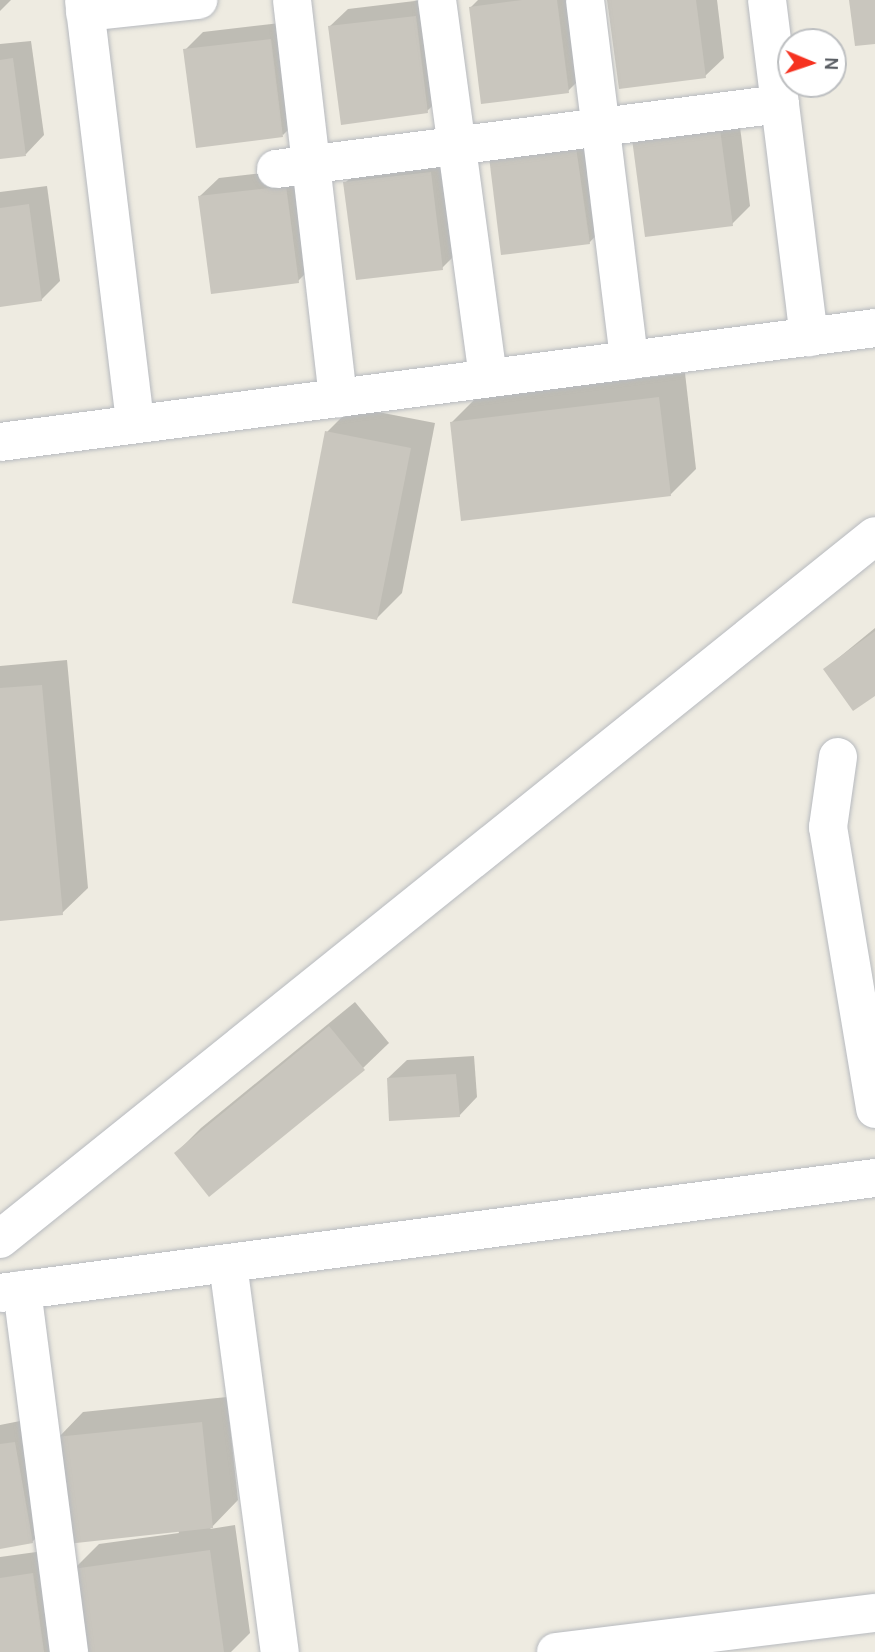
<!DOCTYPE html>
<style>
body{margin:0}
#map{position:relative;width:875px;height:1652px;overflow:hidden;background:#eeebe1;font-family:Karla,sans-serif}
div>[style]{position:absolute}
.shadow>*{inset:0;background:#0003}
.building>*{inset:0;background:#c9c6be}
.roads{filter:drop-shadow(0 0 2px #b7babf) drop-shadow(0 0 2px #b7babf)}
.minor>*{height:38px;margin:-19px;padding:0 19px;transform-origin:19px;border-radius:19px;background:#fff}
span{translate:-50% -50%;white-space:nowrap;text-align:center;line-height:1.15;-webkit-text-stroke:7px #fff;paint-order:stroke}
.north{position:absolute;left:777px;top:28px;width:70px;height:70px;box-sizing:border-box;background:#fff;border:2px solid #bdbfc1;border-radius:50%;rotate:92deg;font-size:19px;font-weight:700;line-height:28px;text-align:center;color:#5a5e64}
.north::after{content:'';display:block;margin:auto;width:24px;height:32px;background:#f63220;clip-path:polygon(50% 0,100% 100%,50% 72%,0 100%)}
</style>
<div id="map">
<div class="shadow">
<i style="clip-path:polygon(0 0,11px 0,0 11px)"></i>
<i style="clip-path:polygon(423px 0,446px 93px,427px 111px,329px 27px,348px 9px)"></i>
<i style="clip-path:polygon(478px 0,577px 0,586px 73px,568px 91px,471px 7px)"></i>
<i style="clip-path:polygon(609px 0,717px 0,724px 58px,705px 76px)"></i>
<i style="clip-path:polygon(289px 22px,301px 117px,283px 135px,185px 50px,203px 32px)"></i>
<i style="clip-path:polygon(31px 41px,44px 135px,26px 154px,0 157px,0 44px)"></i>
<i style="clip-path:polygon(738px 111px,750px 206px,732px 224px,634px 139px)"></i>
<i style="clip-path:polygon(594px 129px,607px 224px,589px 243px,491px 158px)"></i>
<i style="clip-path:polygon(449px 155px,461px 249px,442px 268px,345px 183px,364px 164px)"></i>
<i style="clip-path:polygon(304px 168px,316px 263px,298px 281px,200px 196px,219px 178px)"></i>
<i style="clip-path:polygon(47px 186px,60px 281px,41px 300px,0 305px,0 192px)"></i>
<i style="clip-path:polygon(685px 373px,696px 469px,670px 495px,452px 422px,477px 397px)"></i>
<i style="clip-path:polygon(352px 407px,435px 423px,402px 593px,377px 618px,327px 432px)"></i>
<i style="clip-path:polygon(875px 628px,875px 694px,825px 669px)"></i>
<i style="clip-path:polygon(67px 660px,88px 888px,62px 913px,0 919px,0 666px)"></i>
<i style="clip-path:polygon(355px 1002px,389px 1043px,363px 1068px,176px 1153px,201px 1128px)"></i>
<i style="clip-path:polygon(474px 1056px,477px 1097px,459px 1116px,388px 1078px,407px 1060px)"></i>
<i style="clip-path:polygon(227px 1397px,238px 1500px,210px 1529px,235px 1525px,250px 1633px,231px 1652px,85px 1652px,74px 1569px,99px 1544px,179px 1533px,178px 1530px,58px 1438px,83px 1412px)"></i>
<i style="clip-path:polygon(40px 1417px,58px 1516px,32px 1542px,0 1548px,0 1425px)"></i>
<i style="clip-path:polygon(58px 1549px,72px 1652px,0 1652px,0 1557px)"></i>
</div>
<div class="building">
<i style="clip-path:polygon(522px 0,557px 0,569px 93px,481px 104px,469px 7px)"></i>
<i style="clip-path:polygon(607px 0,696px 0,706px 78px,619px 89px)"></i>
<i style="clip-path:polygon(849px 0,875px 0,875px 44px,855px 46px)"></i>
<i style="clip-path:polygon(416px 16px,428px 113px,341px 125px,328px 26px)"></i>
<i style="clip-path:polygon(271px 39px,283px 137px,196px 148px,183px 49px)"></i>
<i style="clip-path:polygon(13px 58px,26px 156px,0 159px,0 60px)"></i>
<i style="clip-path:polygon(720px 129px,733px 226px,645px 237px,632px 139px)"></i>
<i style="clip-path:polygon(576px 147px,590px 244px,501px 255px,489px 157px)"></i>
<i style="clip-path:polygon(431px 172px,443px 270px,356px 280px,343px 182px)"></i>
<i style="clip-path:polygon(286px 186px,299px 283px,211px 294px,198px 196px)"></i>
<i style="clip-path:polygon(29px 204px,42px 301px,0 307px,0 208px)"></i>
<i style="clip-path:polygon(659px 397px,671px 496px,461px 521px,450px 422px)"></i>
<i style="clip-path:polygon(325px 431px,411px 448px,377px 620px,292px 603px)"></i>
<i style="clip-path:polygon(875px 631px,875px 696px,853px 711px,823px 669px)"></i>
<i style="clip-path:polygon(42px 685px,63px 915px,0 921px,0 688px)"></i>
<i style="clip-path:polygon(329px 1026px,365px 1070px,209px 1197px,174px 1153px)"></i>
<i style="clip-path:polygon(456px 1074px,460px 1117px,389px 1121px,387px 1078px)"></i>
<i style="clip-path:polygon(202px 1422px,213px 1528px,67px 1544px,56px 1437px)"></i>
<i style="clip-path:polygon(15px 1442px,33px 1543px,0 1549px,0 1444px)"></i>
<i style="clip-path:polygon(210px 1550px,224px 1652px,83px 1652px,72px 1569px)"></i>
<i style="clip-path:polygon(33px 1573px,44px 1652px,0 1652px,0 1578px)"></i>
</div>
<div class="roads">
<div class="minor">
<i style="left:84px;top:0;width:427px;rotate:83.1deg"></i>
<i style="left:292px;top:0;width:401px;rotate:83.4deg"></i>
<i style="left:437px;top:0;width:381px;rotate:82.3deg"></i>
<i style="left:585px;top:0;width:363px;rotate:83deg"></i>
<i style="left:767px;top:0;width:340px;rotate:82.9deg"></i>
<i style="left:85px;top:12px;width:114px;rotate:-6.1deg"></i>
<i style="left:276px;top:169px;width:508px;rotate:-7.35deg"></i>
<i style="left:0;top:442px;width:882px;rotate:-7.42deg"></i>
<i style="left:838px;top:757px;width:71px;rotate:98.1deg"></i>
<i style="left:828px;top:827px;width:286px;rotate:80.5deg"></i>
<i style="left:0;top:1239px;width:1122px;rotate:-38.78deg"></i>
<i style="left:228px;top:1264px;width:391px;rotate:82.4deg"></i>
<i style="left:22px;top:1290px;width:365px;rotate:82.6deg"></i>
<i style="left:0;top:1293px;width:883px;rotate:-7.49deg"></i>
<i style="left:556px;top:1652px;width:321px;rotate:-7deg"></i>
</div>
</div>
<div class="north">N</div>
</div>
